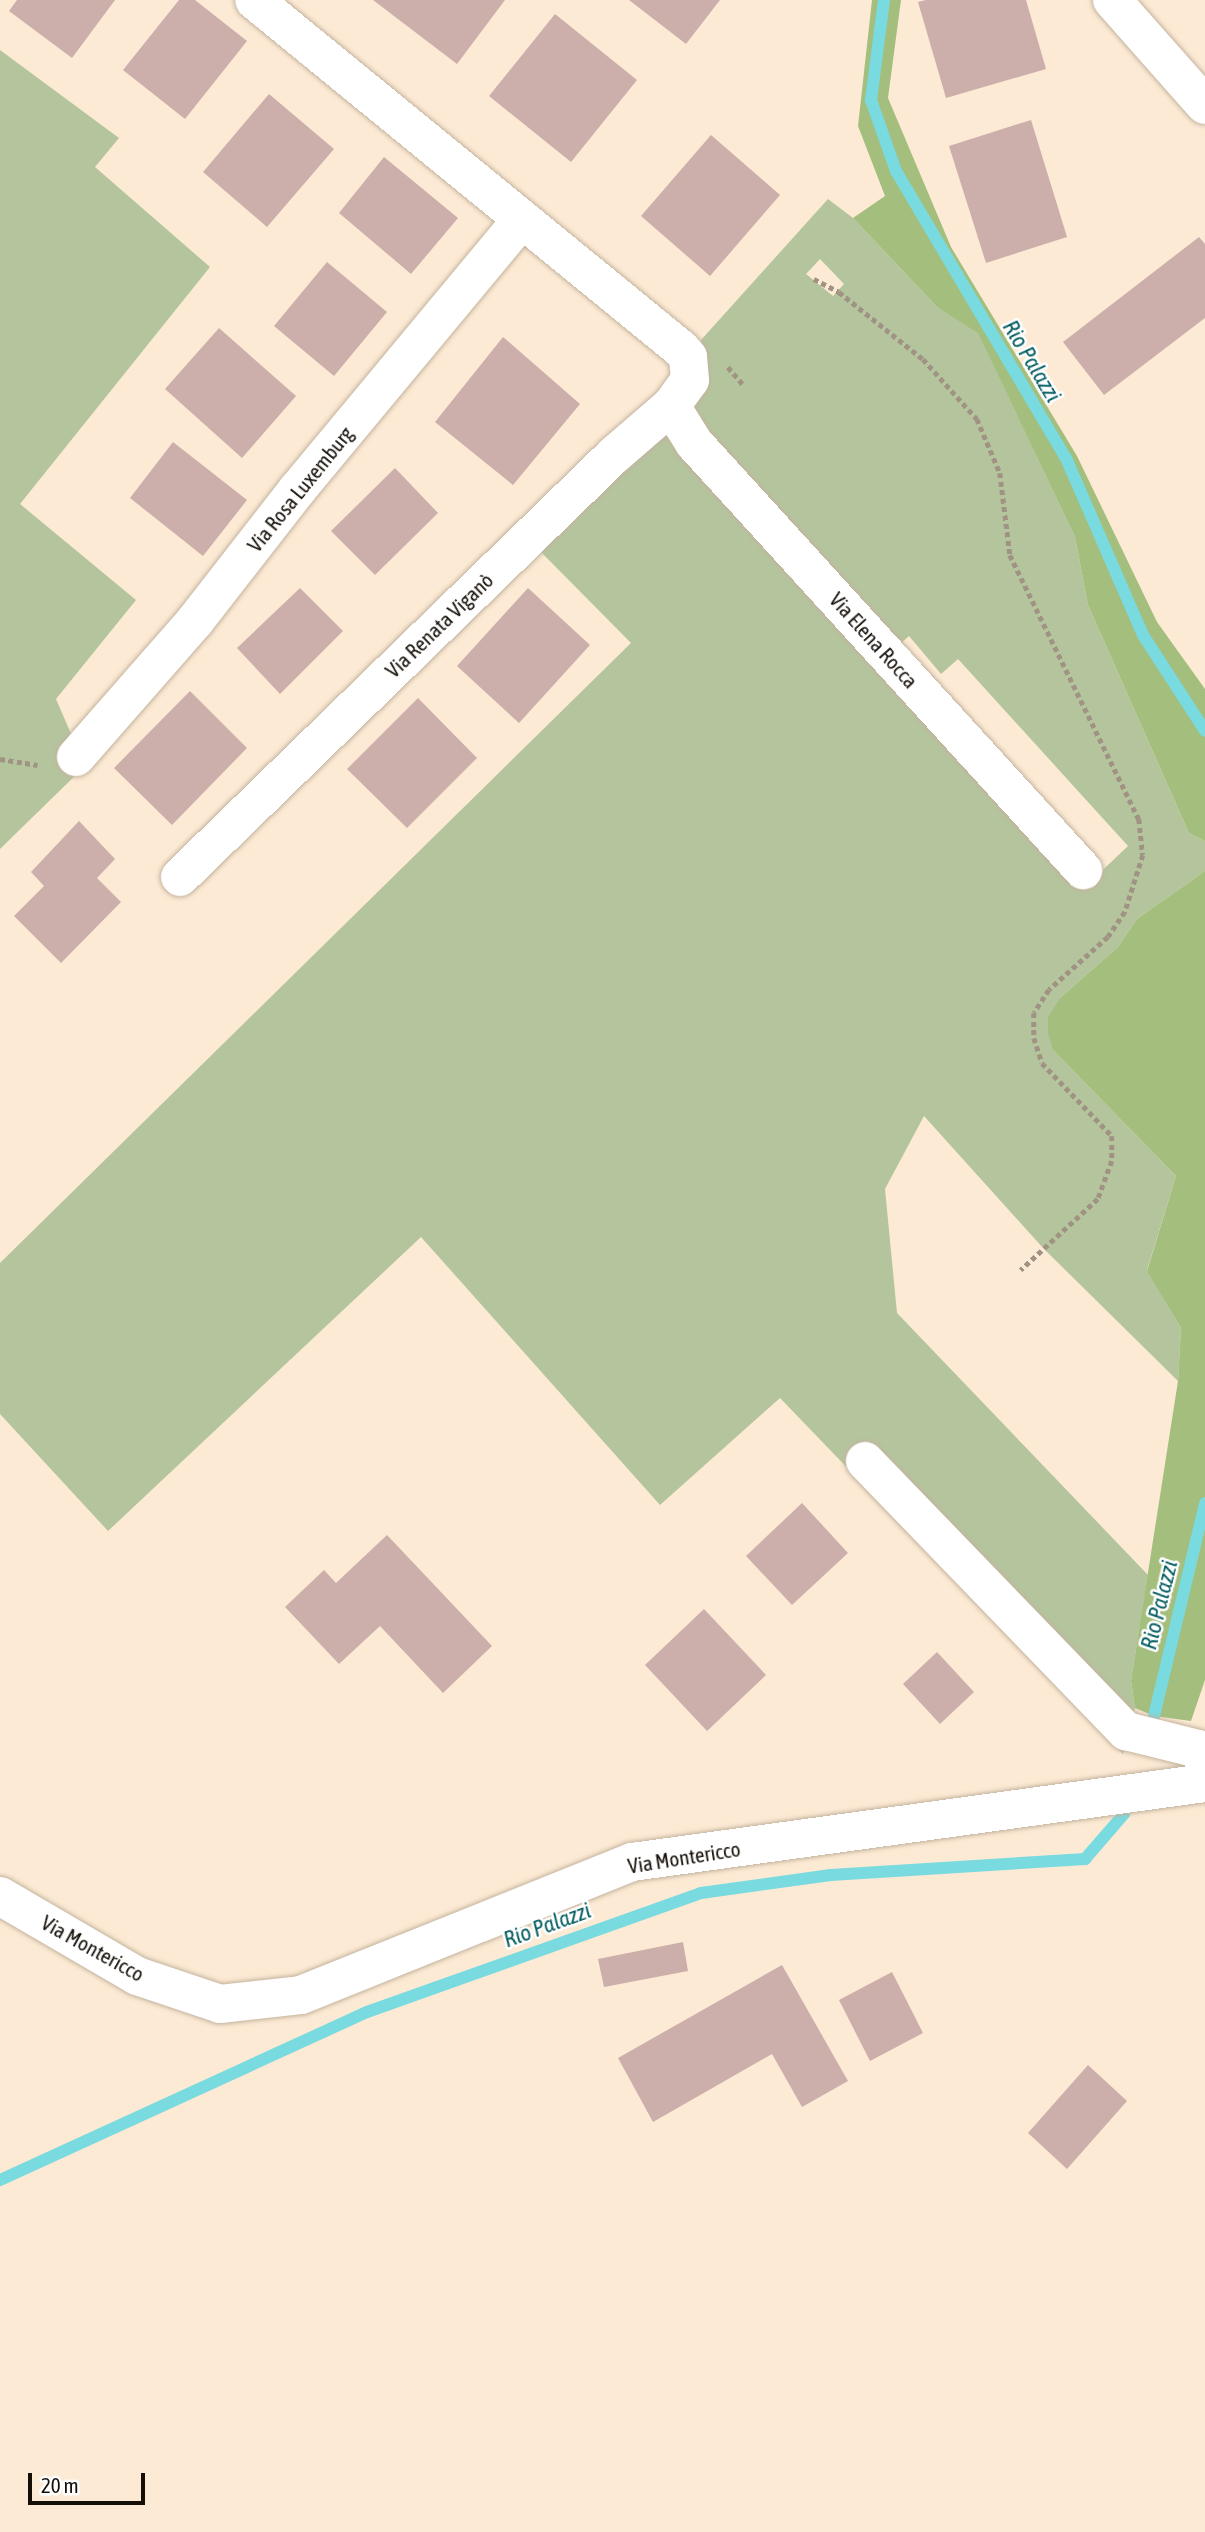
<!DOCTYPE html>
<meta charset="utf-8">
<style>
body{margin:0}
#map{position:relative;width:1205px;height:2532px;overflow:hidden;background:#fcead4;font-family:"Asap Condensed",sans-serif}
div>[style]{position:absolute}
.green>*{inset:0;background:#b4c59e}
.forest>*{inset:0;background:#a3be7d}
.stream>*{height:12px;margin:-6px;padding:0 6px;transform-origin:6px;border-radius:6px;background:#79dadf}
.building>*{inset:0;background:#ccaeab}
.path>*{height:4.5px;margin-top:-2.25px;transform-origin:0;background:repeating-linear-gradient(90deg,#a09383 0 5px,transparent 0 8.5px)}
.roads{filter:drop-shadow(0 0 2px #c4b39e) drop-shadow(0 0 2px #c4b39e)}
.minor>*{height:38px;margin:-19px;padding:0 19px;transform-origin:19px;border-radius:19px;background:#fff}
span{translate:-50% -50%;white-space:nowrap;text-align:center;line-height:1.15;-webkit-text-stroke:5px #fff;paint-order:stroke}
.street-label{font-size:21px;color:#150f08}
.water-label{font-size:23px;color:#075f63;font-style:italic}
.scale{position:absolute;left:28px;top:2473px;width:117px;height:32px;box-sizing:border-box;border:4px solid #150f08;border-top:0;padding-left:9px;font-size:21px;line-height:24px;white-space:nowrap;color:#150f08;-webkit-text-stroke:5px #fff;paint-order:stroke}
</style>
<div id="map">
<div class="green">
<i style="clip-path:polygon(0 50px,119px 138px,95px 167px,210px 267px,20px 504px,136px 600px,56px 699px,85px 766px,0 849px)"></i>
<i style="clip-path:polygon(evenodd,828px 199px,853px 218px,938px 308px,978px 332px,1075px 537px,1088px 605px,1189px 833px,1205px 841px,1205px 871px,1137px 919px,1118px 947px,1060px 998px,1053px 1050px,1176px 1176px,1147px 1270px,1181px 1328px,1178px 1381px,1044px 1249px,924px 1116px,885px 1189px,897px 1313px,1148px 1575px,1131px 1681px,1135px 1708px,1123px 1754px,780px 1398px,660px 1505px,421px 1237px,108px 1531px,0 1414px,0 1263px,631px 643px,539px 550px,647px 443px,681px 421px,701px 340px,828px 199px,820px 259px,844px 284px,833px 296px,806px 274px,820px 259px,828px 199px,909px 636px,941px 674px,958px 659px,1128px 846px,1088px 884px,883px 659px,909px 636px)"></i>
</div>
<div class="forest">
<i style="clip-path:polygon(872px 0,901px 0,888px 98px,951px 247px,1077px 456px,1157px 622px,1205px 689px,1205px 841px,1189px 833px,1088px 605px,1075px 537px,978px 333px,938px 308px,853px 218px,885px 196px,858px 126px)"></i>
<i style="clip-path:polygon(1205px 871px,1205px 1680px,1191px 1721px,1154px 1716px,1135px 1708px,1131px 1681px,1178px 1381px,1181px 1328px,1147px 1271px,1176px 1176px,1053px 1050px,1048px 1033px,1048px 1017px,1060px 998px,1118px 947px,1137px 919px)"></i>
</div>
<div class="stream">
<i style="left:884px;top:0;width:101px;rotate:97.4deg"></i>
<i style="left:871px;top:100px;width:75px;rotate:70.6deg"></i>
<i style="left:896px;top:171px;width:334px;rotate:59.4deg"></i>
<i style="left:1066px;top:458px;width:193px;rotate:66.5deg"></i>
<i style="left:1143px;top:635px;width:114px;rotate:57.1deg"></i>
<i style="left:1154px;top:1716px;width:219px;rotate:-76.5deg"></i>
<i style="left:0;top:2180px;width:404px;rotate:-24.6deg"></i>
<i style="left:367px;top:2012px;width:355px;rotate:-19.6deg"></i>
<i style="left:701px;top:1893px;width:131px;rotate:-7.9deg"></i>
<i style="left:831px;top:1875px;width:255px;rotate:-3.6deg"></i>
<i style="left:1085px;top:1859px;width:60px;rotate:-49.1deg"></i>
</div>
<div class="building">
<i style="clip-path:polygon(17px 0,115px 0,72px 58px,9px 11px)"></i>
<i style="clip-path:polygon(179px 0,195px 0,247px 41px,185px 119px,123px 70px)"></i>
<i style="clip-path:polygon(373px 0,505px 0,457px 64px)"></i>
<i style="clip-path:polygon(629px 0,720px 0,686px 44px)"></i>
<i style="clip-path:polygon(926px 0,1026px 0,1046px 69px,946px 98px,918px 2px)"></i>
<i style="clip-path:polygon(555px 14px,637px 80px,571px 162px,489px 96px)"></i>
<i style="clip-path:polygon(269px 94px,334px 149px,267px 227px,203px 172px)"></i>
<i style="clip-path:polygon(1031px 120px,1067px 237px,986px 263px,949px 146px)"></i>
<i style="clip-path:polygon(711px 135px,780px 195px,710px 276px,641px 216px)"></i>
<i style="clip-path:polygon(384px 157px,458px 218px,411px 274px,339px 213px)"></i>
<i style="clip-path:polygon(1199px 237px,1205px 244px,1205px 318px,1104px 395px,1063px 342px)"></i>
<i style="clip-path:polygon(327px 262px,387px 312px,334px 376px,274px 326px)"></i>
<i style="clip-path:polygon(219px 328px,296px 396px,242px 458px,165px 389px)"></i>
<i style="clip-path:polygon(503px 337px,580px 404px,513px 485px,435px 422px)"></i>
<i style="clip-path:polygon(173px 442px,247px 500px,203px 556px,130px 498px)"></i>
<i style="clip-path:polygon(395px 468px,438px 513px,375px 575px,331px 531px)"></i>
<i style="clip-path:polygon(300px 588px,343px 631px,280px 694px,237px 648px)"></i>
<i style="clip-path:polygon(528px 588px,590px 645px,519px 723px,457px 666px)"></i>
<i style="clip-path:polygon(190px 691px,247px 748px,172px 825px,114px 768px)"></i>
<i style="clip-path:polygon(418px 698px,477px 758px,407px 828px,347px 769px)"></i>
<i style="clip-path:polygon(79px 821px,115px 859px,97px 878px,121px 902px,61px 963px,14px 916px,44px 886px,31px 872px)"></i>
<i style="clip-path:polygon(802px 1503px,848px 1553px,792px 1605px,746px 1556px)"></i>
<i style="clip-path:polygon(387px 1535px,492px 1646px,443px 1693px,380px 1626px,339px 1664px,285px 1607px,324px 1570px,336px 1583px)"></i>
<i style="clip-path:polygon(704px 1609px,766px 1675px,707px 1731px,645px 1665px)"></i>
<i style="clip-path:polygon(937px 1652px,974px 1692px,940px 1724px,903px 1684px)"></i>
<i style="clip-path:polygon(683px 1942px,688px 1971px,604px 1987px,598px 1959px)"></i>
<i style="clip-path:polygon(782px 1965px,848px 2081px,802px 2107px,772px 2054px,653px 2122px,618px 2058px)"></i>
<i style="clip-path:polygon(892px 1972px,923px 2033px,870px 2061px,839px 2000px)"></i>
<i style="clip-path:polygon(1088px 2065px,1127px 2101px,1067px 2169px,1028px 2133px)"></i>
</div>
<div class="path">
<i style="left:814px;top:279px;width:28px;rotate:27deg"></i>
<i style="left:839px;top:292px;width:107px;rotate:38.6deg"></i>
<i style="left:923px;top:359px;width:81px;rotate:48deg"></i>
<i style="left:977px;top:419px;width:59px;rotate:66.9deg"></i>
<i style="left:1000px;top:473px;width:83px;rotate:83deg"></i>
<i style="left:1010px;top:555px;width:294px;rotate:64deg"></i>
<i style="left:1139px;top:819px;width:36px;rotate:84deg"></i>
<i style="left:1143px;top:855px;width:60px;rotate:107.5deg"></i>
<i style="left:1125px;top:912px;width:30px;rotate:124deg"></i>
<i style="left:1108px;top:937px;width:79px;rotate:138.1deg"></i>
<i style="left:1049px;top:990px;width:27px;rotate:123deg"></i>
<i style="left:1034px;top:1013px;width:25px;rotate:90deg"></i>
<i style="left:1034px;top:1038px;width:26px;rotate:72deg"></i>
<i style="left:1042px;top:1063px;width:101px;rotate:46.2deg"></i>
<i style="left:1112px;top:1136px;width:25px;rotate:90deg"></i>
<i style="left:1112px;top:1161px;width:40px;rotate:110.2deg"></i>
<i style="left:1098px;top:1199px;width:105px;rotate:137.3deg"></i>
<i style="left:728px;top:367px;width:23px;rotate:49deg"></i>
<i style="left:0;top:759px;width:38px;rotate:9deg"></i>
</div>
<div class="roads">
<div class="minor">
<i style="left:1112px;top:0;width:140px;rotate:48.5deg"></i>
<i style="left:671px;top:406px;width:44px;rotate:58.1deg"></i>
<i style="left:694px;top:443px;width:578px;rotate:47.67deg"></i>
<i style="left:76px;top:757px;width:181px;rotate:-48.8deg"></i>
<i style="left:195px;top:621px;width:166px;rotate:-52.1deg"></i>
<i style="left:297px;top:490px;width:352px;rotate:-50.3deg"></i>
<i style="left:180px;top:877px;width:604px;rotate:-44.19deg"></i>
<i style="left:613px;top:456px;width:77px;rotate:-40.8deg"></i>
<i style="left:671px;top:406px;width:32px;rotate:-54deg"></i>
<i style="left:690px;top:380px;width:23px;rotate:-95deg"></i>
<i style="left:688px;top:357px;width:11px;rotate:-131deg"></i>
<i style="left:681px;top:349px;width:551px;rotate:-140.74deg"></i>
<i style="left:865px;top:1461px;width:376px;rotate:46deg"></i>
<i style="left:1126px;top:1731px;width:74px;rotate:14deg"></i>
<i style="left:1198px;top:1749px;width:15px;rotate:62deg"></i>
<i style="left:0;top:1896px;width:159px;rotate:30.3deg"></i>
<i style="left:137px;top:1976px;width:88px;rotate:18.6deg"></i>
<i style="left:220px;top:2004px;width:81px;rotate:-6.3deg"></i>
<i style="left:301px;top:1995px;width:357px;rotate:-21.9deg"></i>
<i style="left:632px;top:1862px;width:578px;rotate:-7.85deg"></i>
</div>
</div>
<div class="street-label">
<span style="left:300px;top:489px;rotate:-51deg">Via Rosa Luxemburg</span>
<span style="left:439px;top:625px;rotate:-44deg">Via Renata Viganò</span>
<span style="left:874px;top:640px;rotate:48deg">Via Elena Rocca</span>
<span style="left:684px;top:1857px;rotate:-9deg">Via Montericco</span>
<span style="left:93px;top:1948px;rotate:29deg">Via Montericco</span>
</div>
<div class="water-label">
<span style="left:1032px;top:361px;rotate:59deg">Rio Palazzi</span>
<span style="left:1159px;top:1605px;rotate:-76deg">Rio Palazzi</span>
<span style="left:547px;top:1925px;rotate:-20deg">Rio Palazzi</span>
</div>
<div class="scale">20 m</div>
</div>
